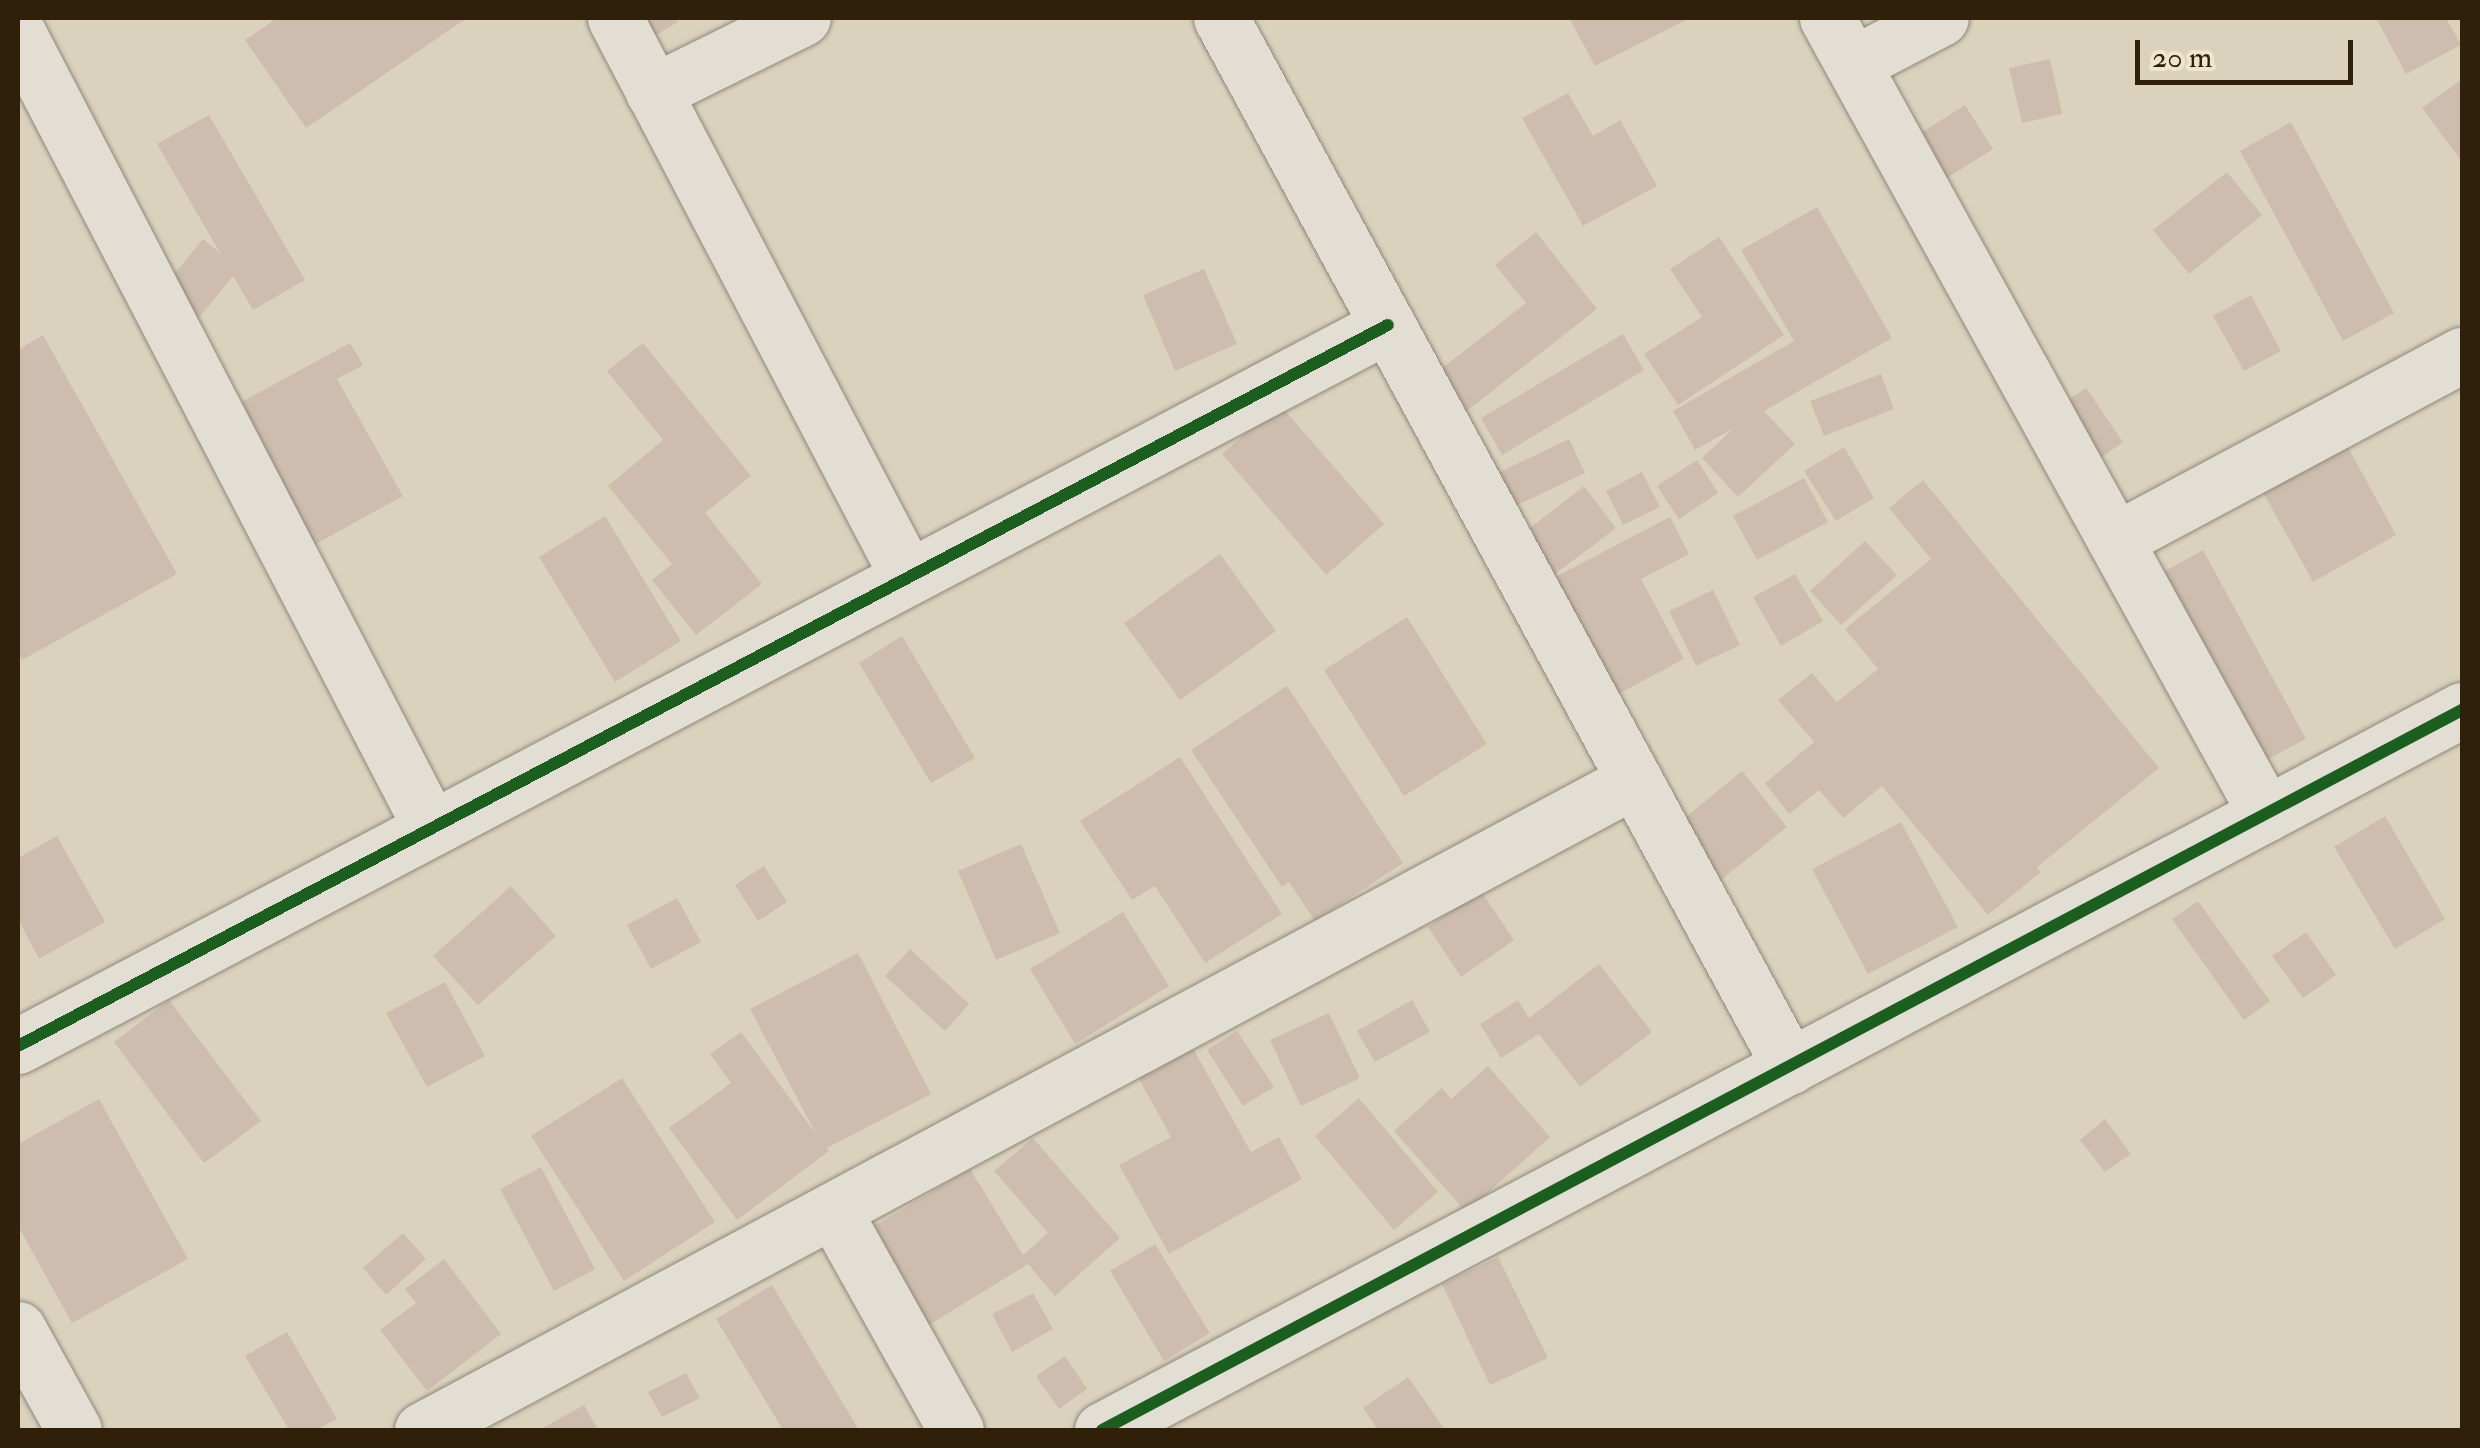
<!DOCTYPE html>
<style>
body{margin:0}
#map{position:relative;width:2480px;height:1448px;overflow:hidden;background:#dbd2be;font-family:"IM FELL Double Pica",serif}
div>[style]{position:absolute}
.building>*{inset:0;background:#cebdaf}
.roads{filter:drop-shadow(0 0 2px #8f8779) drop-shadow(0 0 2px #8f8779)}
.street>*{height:55px;margin:-27.5px;padding:0 27.5px;transform-origin:27.5px;border-radius:27.5px;background:#e3ded4}
.cycleway>*{height:12px;margin:-6px;padding:0 6px;transform-origin:6px;border-radius:6px;background:#1b5e20}
span{translate:-50% -50%;white-space:nowrap;text-align:center;line-height:1.15;-webkit-text-stroke:9px #efe5cd;paint-order:stroke}
.frame{position:absolute;inset:0;border:20px solid #312009;pointer-events:none}
.scale{position:absolute;left:2135px;top:40px;width:218px;height:45px;box-sizing:border-box;border:5px solid #312009;border-top:0;padding-left:12px;font-size:30px;line-height:35px;white-space:nowrap;color:#312009;-webkit-text-stroke:8px #efe5cd;paint-order:stroke}
</style>
<div id="map">
<div class="building">
<i style="clip-path:polygon(277px 18px,467px 18px,306px 128px,245px 40px)"></i>
<i style="clip-path:polygon(601px 18px,675px 18px,678px 22px,624px 54px)"></i>
<i style="clip-path:polygon(1569px 18px,1690px 18px,1595px 66px)"></i>
<i style="clip-path:polygon(2376px 18px,2446px 18px,2461px 45px,2406px 74px)"></i>
<i style="clip-path:polygon(2050px 59px,2062px 114px,2022px 123px,2009px 68px)"></i>
<i style="clip-path:polygon(2462px 79px,2462px 162px,2422px 108px)"></i>
<i style="clip-path:polygon(1568px 93px,1593px 136px,1620px 120px,1657px 186px,1583px 226px,1522px 118px)"></i>
<i style="clip-path:polygon(1965px 105px,1993px 149px,1928px 190px,1900px 146px)"></i>
<i style="clip-path:polygon(209px 115px,305px 280px,253px 310px,233px 276px,176px 346px,140px 316px,203px 239px,220px 253px,157px 144px)"></i>
<i style="clip-path:polygon(2291px 122px,2394px 313px,2343px 341px,2240px 151px)"></i>
<i style="clip-path:polygon(2227px 172px,2262px 215px,2189px 274px,2153px 230px)"></i>
<i style="clip-path:polygon(1817px 207px,1892px 338px,1764px 411px,1795px 444px,1738px 497px,1702px 458px,1734px 428px,1695px 450px,1673px 411px,1794px 341px,1741px 250px)"></i>
<i style="clip-path:polygon(1536px 232px,1597px 309px,1445px 428px,1414px 390px,1526px 303px,1495px 265px)"></i>
<i style="clip-path:polygon(1719px 237px,1784px 335px,1678px 405px,1644px 354px,1702px 317px,1670px 269px)"></i>
<i style="clip-path:polygon(1204px 269px,1237px 344px,1175px 371px,1143px 295px)"></i>
<i style="clip-path:polygon(2251px 295px,2281px 351px,2244px 371px,2213px 316px)"></i>
<i style="clip-path:polygon(1623px 334px,1644px 370px,1502px 455px,1481px 418px)"></i>
<i style="clip-path:polygon(43px 335px,177px 574px,22px 660px,18px 653px,18px 350px)"></i>
<i style="clip-path:polygon(350px 343px,363px 365px,337px 379px,403px 496px,272px 568px,194px 428px)"></i>
<i style="clip-path:polygon(643px 343px,751px 476px,705px 513px,762px 584px,696px 635px,652px 580px,672px 564px,608px 486px,663px 440px,607px 371px)"></i>
<i style="clip-path:polygon(1881px 374px,1894px 409px,1824px 436px,1810px 401px)"></i>
<i style="clip-path:polygon(2086px 388px,2123px 442px,2092px 464px,2055px 409px)"></i>
<i style="clip-path:polygon(1279px 404px,1384px 524px,1326px 575px,1222px 454px)"></i>
<i style="clip-path:polygon(1569px 439px,1585px 473px,1490px 518px,1475px 484px)"></i>
<i style="clip-path:polygon(2344px 440px,2396px 535px,2313px 582px,2260px 487px)"></i>
<i style="clip-path:polygon(1844px 447px,1874px 498px,1836px 521px,1804px 471px)"></i>
<i style="clip-path:polygon(1697px 460px,1718px 493px,1679px 519px,1657px 486px)"></i>
<i style="clip-path:polygon(1642px 472px,1660px 507px,1623px 525px,1606px 491px)"></i>
<i style="clip-path:polygon(1804px 478px,1828px 522px,1757px 560px,1733px 516px)"></i>
<i style="clip-path:polygon(1923px 480px,2159px 768px,2037px 867px,2041px 872px,1988px 915px,1882px 786px,1843px 818px,1819px 790px,1789px 814px,1765px 783px,1814px 742px,1778px 700px,1812px 673px,1837px 702px,1878px 669px,1845px 629px,1931px 559px,1889px 508px)"></i>
<i style="clip-path:polygon(1584px 486px,1616px 528px,1542px 584px,1670px 517px,1689px 554px,1641px 579px,1684px 659px,1592px 708px,1499px 552px)"></i>
<i style="clip-path:polygon(605px 516px,681px 641px,615px 682px,539px 557px)"></i>
<i style="clip-path:polygon(1865px 541px,1897px 575px,1841px 625px,1810px 591px)"></i>
<i style="clip-path:polygon(2203px 550px,2306px 739px,2240px 774px,2138px 586px)"></i>
<i style="clip-path:polygon(1220px 554px,1276px 631px,1180px 700px,1124px 623px)"></i>
<i style="clip-path:polygon(1795px 574px,1823px 621px,1781px 646px,1753px 597px)"></i>
<i style="clip-path:polygon(1713px 590px,1740px 645px,1696px 666px,1669px 611px)"></i>
<i style="clip-path:polygon(1407px 617px,1487px 744px,1404px 796px,1324px 670px)"></i>
<i style="clip-path:polygon(902px 636px,975px 758px,931px 783px,859px 663px)"></i>
<i style="clip-path:polygon(1287px 686px,1403px 863px,1315px 921px,1289px 882px,1282px 887px,1191px 750px)"></i>
<i style="clip-path:polygon(1180px 757px,1282px 914px,1205px 963px,1155px 886px,1132px 900px,1080px 821px)"></i>
<i style="clip-path:polygon(1742px 771px,1787px 827px,1698px 898px,1654px 843px)"></i>
<i style="clip-path:polygon(2385px 816px,2445px 919px,2395px 949px,2334px 847px)"></i>
<i style="clip-path:polygon(1901px 822px,1958px 927px,1868px 974px,1812px 869px)"></i>
<i style="clip-path:polygon(57px 836px,105px 922px,39px 959px,18px 919px,18px 858px)"></i>
<i style="clip-path:polygon(1021px 844px,1060px 933px,996px 960px,958px 871px)"></i>
<i style="clip-path:polygon(764px 866px,787px 902px,758px 921px,735px 885px)"></i>
<i style="clip-path:polygon(511px 886px,556px 936px,478px 1005px,433px 956px)"></i>
<i style="clip-path:polygon(1481px 891px,1514px 940px,1461px 977px,1428px 927px)"></i>
<i style="clip-path:polygon(677px 898px,701px 942px,651px 969px,627px 925px)"></i>
<i style="clip-path:polygon(2198px 901px,2270px 1001px,2244px 1020px,2172px 919px)"></i>
<i style="clip-path:polygon(1123px 912px,1169px 986px,1075px 1044px,1030px 969px)"></i>
<i style="clip-path:polygon(2306px 932px,2336px 975px,2303px 998px,2272px 956px)"></i>
<i style="clip-path:polygon(910px 949px,969px 1004px,945px 1031px,885px 976px)"></i>
<i style="clip-path:polygon(858px 953px,931px 1094px,827px 1148px,829px 1151px,737px 1220px,669px 1128px,731px 1083px,710px 1054px,741px 1032px,816px 1134px,750px 1009px)"></i>
<i style="clip-path:polygon(1599px 964px,1652px 1032px,1580px 1087px,1539px 1034px,1501px 1058px,1480px 1024px,1518px 1000px,1529px 1018px)"></i>
<i style="clip-path:polygon(445px 982px,485px 1056px,427px 1087px,386px 1013px)"></i>
<i style="clip-path:polygon(169px 1000px,261px 1121px,204px 1163px,114px 1042px)"></i>
<i style="clip-path:polygon(1412px 1000px,1430px 1032px,1375px 1062px,1357px 1031px)"></i>
<i style="clip-path:polygon(1329px 1013px,1360px 1078px,1301px 1106px,1270px 1040px)"></i>
<i style="clip-path:polygon(1237px 1031px,1274px 1087px,1243px 1106px,1207px 1050px)"></i>
<i style="clip-path:polygon(1191px 1045px,1251px 1152px,1279px 1137px,1302px 1179px,1169px 1254px,1119px 1165px,1171px 1137px,1137px 1075px)"></i>
<i style="clip-path:polygon(1488px 1066px,1550px 1137px,1466px 1212px,1394px 1131px,1442px 1088px,1451px 1099px)"></i>
<i style="clip-path:polygon(622px 1078px,715px 1222px,624px 1281px,531px 1136px)"></i>
<i style="clip-path:polygon(1359px 1098px,1438px 1192px,1394px 1230px,1315px 1136px)"></i>
<i style="clip-path:polygon(99px 1099px,188px 1259px,72px 1323px,18px 1226px,18px 1144px)"></i>
<i style="clip-path:polygon(2105px 1119px,2131px 1154px,2105px 1172px,2080px 1140px)"></i>
<i style="clip-path:polygon(1033px 1138px,1120px 1238px,1055px 1296px,1028px 1264px,916px 1333px,858px 1236px,970px 1169px,1023px 1255px,1048px 1233px,994px 1171px)"></i>
<i style="clip-path:polygon(541px 1167px,595px 1269px,554px 1291px,500px 1189px)"></i>
<i style="clip-path:polygon(403px 1233px,426px 1259px,386px 1295px,363px 1268px)"></i>
<i style="clip-path:polygon(1155px 1244px,1210px 1333px,1164px 1361px,1110px 1271px)"></i>
<i style="clip-path:polygon(1498px 1257px,1548px 1358px,1490px 1385px,1442px 1284px)"></i>
<i style="clip-path:polygon(444px 1259px,501px 1334px,427px 1391px,380px 1330px,416px 1303px,405px 1289px)"></i>
<i style="clip-path:polygon(772px 1285px,859px 1430px,783px 1430px,716px 1319px)"></i>
<i style="clip-path:polygon(1033px 1293px,1053px 1329px,1012px 1352px,992px 1314px)"></i>
<i style="clip-path:polygon(287px 1332px,337px 1419px,316px 1430px,289px 1430px,245px 1356px)"></i>
<i style="clip-path:polygon(1065px 1356px,1087px 1389px,1059px 1409px,1036px 1376px)"></i>
<i style="clip-path:polygon(686px 1373px,700px 1398px,662px 1417px,648px 1392px)"></i>
<i style="clip-path:polygon(1408px 1377px,1445px 1430px,1378px 1430px,1363px 1408px)"></i>
<i style="clip-path:polygon(584px 1405px,598px 1430px,539px 1430px)"></i>
</div>
<div class="roads">
<div class="street">
<i style="left:615px;top:18px;width:631px;rotate:62.34deg"></i>
<i style="left:1221px;top:18px;width:1193px;rotate:61.52deg"></i>
<i style="left:1827px;top:18px;width:909px;rotate:61.12deg"></i>
<i style="left:18px;top:33px;width:896px;rotate:62.55deg"></i>
<i style="left:1853px;top:64px;width:99px;rotate:-27.6deg"></i>
<i style="left:653px;top:92px;width:167px;rotate:-26.3deg"></i>
<i style="left:2115px;top:540px;width:393px;rotate:-28.1deg"></i>
<i style="left:18px;top:1046px;width:1548px;rotate:-27.76deg"></i>
<i style="left:833px;top:1210px;width:252px;rotate:60.8deg"></i>
<i style="left:18px;top:1329px;width:115px;rotate:61deg"></i>
<i style="left:422px;top:1430px;width:1376px;rotate:-28.19deg"></i>
<i style="left:1102px;top:1430px;width:1539px;rotate:-27.9deg"></i>
</div>
</div>
<div class="cycleway">
<i style="left:18px;top:1046px;width:1548px;rotate:-27.76deg"></i>
<i style="left:1102px;top:1430px;width:1539px;rotate:-27.9deg"></i>
</div>
<div class="frame"></div>
<div class="scale">20 m</div>
</div>
